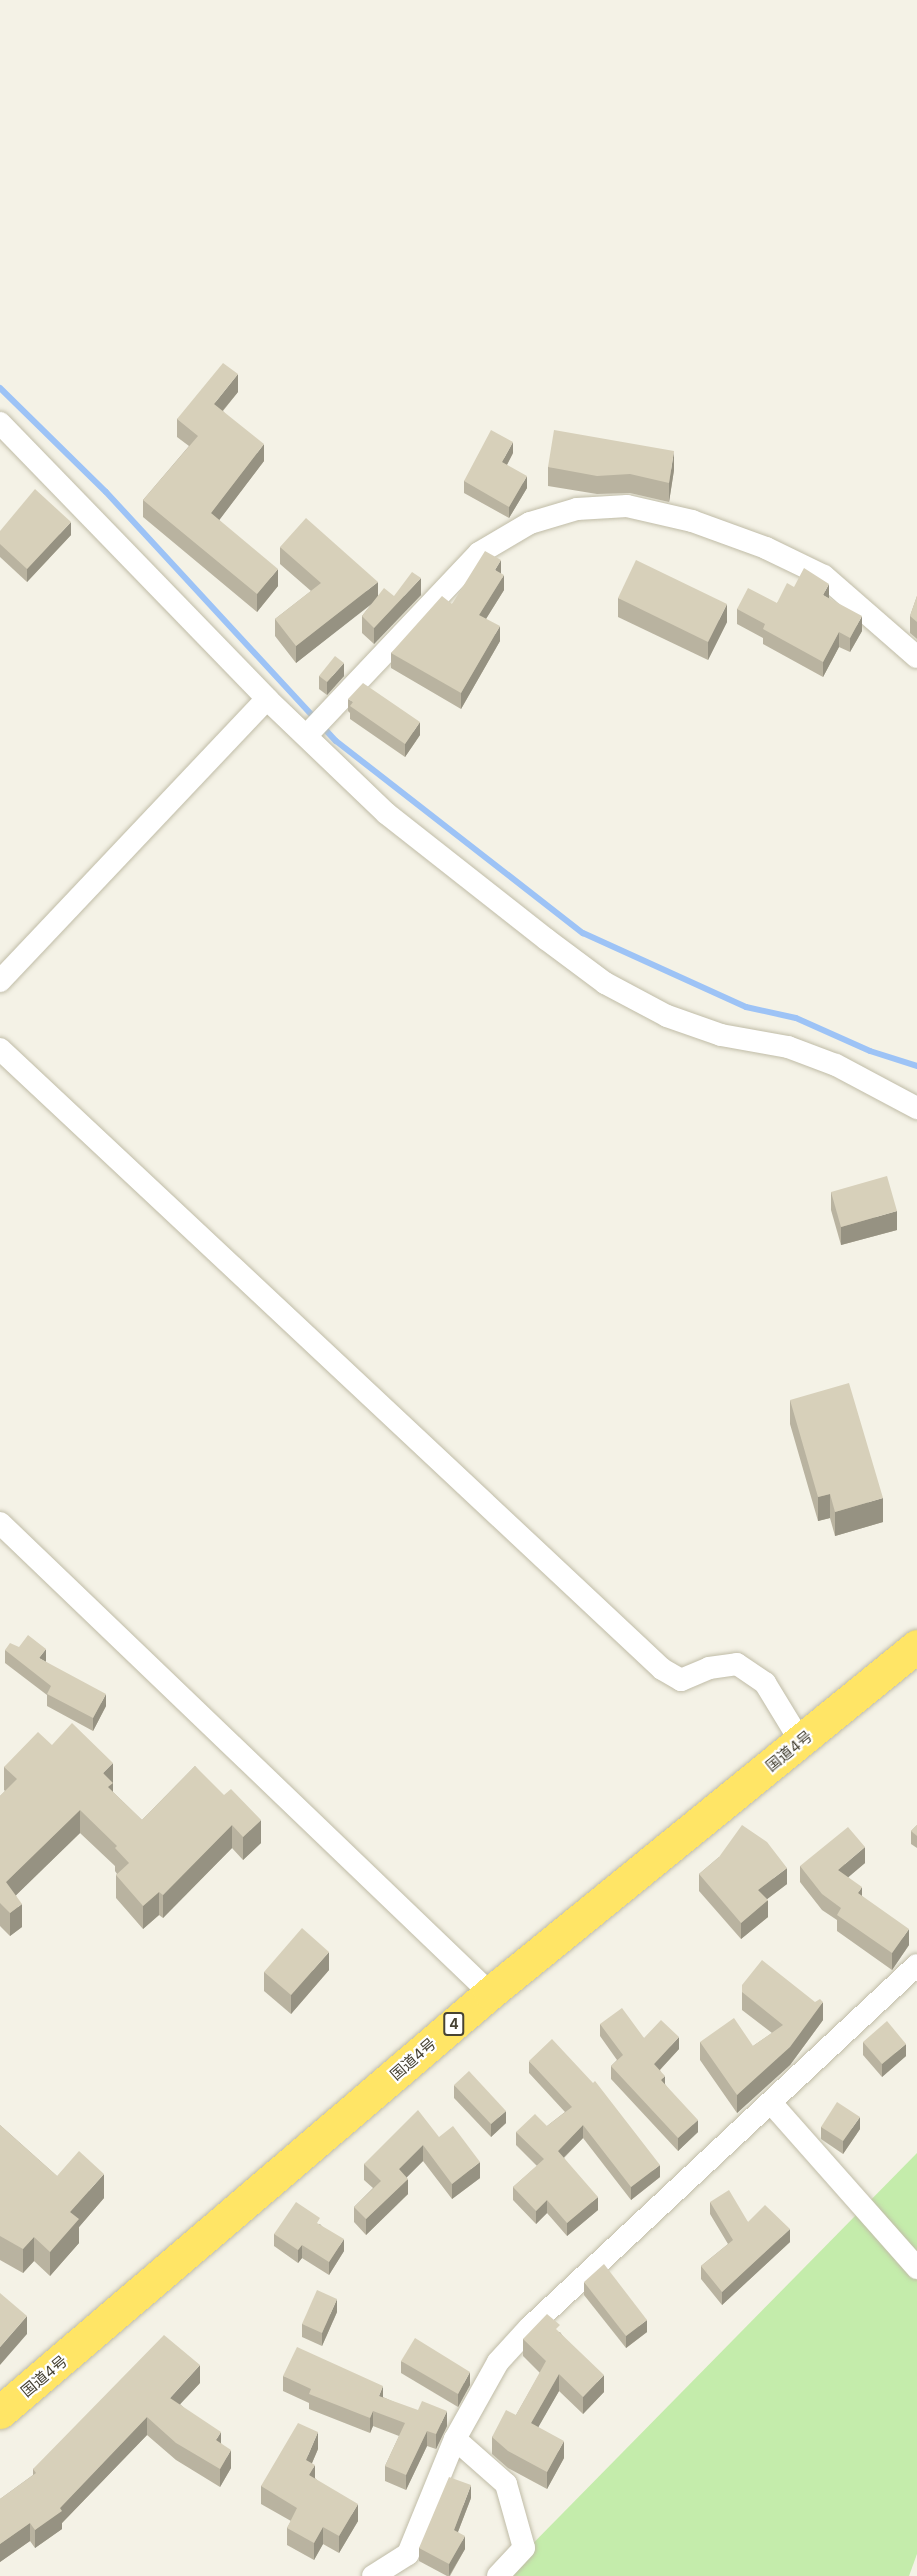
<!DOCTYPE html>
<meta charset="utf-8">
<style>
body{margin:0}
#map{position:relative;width:917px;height:2576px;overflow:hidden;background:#f4f2e6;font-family:Inter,"Noto Sans JP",sans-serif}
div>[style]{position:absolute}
.green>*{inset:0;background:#c4ecab}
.stream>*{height:6px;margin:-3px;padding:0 3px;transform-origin:3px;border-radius:3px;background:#9dc3f6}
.roads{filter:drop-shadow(0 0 2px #c0bca7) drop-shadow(0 0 2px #c0bca7)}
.minor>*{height:22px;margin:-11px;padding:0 11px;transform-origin:11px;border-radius:11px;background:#fff}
.highway>*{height:33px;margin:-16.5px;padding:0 16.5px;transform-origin:16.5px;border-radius:16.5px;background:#ffe566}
.wall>*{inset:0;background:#b9b3a0}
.shaded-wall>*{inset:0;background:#969282}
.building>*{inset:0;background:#d7d0ba}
span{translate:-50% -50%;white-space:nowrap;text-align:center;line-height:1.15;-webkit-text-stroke:4.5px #fff;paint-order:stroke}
.shield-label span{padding:2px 4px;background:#fff;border:2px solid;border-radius:4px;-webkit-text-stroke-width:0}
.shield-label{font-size:14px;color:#474334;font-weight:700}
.street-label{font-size:15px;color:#474334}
</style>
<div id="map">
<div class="green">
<i style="clip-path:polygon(917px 2153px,917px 2554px,909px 2576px,501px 2576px)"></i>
</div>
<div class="stream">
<i style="left:0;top:388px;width:148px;rotate:44.5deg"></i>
<i style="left:106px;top:492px;width:339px;rotate:47.3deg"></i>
<i style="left:336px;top:741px;width:313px;rotate:37.9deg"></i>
<i style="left:583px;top:933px;width:179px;rotate:24.4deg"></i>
<i style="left:746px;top:1007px;width:51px;rotate:12.4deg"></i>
<i style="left:796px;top:1018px;width:81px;rotate:24deg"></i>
<i style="left:870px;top:1051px;width:49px;rotate:17.7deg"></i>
</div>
<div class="roads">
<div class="minor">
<i style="left:0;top:423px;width:384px;rotate:45.9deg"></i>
<i style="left:267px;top:699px;width:166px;rotate:43.8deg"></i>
<i style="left:387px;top:814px;width:202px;rotate:38.2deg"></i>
<i style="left:546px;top:939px;width:74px;rotate:36.7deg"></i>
<i style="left:605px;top:983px;width:70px;rotate:28deg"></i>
<i style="left:667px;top:1016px;width:57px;rotate:19.4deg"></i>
<i style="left:721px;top:1035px;width:68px;rotate:10.2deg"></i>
<i style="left:788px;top:1047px;width:51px;rotate:20.6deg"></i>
<i style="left:836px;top:1065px;width:92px;rotate:28deg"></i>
<i style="left:307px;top:735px;width:250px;rotate:-46.6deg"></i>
<i style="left:479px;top:553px;width:59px;rotate:-30.5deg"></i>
<i style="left:530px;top:523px;width:49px;rotate:-16.6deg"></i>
<i style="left:577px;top:509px;width:50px;rotate:-3.4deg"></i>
<i style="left:627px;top:506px;width:67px;rotate:13deg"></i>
<i style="left:692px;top:521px;width:79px;rotate:20deg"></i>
<i style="left:766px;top:548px;width:64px;rotate:25.8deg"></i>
<i style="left:824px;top:576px;width:123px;rotate:41.1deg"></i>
<i style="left:0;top:981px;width:388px;rotate:-46.6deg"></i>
<i style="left:0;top:1049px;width:907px;rotate:43.12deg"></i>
<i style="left:662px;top:1669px;width:22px;rotate:30deg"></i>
<i style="left:681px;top:1680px;width:30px;rotate:-23deg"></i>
<i style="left:709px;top:1668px;width:28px;rotate:-8deg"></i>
<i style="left:737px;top:1664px;width:34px;rotate:34deg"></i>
<i style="left:765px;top:1683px;width:69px;rotate:58.6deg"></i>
<i style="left:0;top:1523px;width:679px;rotate:43.81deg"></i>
<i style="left:772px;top:2104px;width:219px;rotate:48.5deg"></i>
<i style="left:455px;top:2439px;width:68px;rotate:41.4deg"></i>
<i style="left:506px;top:2484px;width:66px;rotate:74.3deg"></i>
<i style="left:524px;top:2548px;width:38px;rotate:133deg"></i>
<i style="left:373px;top:2576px;width:41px;rotate:-32.2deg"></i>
<i style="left:408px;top:2554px;width:124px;rotate:-67.8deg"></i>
<i style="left:455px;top:2439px;width:88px;rotate:-60.8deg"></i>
<i style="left:498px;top:2362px;width:46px;rotate:-47.6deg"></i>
<i style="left:529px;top:2328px;width:531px;rotate:-43.09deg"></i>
</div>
<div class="highway">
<i style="left:0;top:2412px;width:645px;rotate:-40.53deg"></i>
<i style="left:490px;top:1993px;width:550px;rotate:-39.1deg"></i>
</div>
</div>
<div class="wall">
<i style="clip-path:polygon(238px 392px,223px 411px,264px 461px,219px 520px,278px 586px,257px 612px,143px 517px,143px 500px,189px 446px,177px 437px,177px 419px)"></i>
<i style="clip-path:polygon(513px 453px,507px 465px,527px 488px,509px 518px,464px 493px,464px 481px)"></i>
<i style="clip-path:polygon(548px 467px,674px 470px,669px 502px,630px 493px,597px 494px,548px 486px)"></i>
<i style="clip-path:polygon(0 531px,71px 535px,27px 582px,0 557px)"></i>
<i style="clip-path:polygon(280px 547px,378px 597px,421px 595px,374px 644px,362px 633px,362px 616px,373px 602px,296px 663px,275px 636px,275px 619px,311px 591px,280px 564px)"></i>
<i style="clip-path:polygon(501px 573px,504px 590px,486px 619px,500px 641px,461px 709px,391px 668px,391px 653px,452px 604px)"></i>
<i style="clip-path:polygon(794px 587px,829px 598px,862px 631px,850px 652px,839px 647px,823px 677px,763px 644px,763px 638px,737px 624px,737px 609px,777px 603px)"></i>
<i style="clip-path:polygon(917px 596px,917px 639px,910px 633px,910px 616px)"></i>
<i style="clip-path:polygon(618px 598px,727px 622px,708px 660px,618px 617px)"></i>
<i style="clip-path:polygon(319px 676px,344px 676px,327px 695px,319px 689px)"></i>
<i style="clip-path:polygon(348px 699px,420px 735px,405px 757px,350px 719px,350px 713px,348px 711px)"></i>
<i style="clip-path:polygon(831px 1192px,897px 1230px,841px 1245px,831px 1210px)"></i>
<i style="clip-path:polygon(790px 1400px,883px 1522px,835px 1536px,830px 1518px,818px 1521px,790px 1424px)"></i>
<i style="clip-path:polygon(5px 1650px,46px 1662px,106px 1706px,93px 1731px,47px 1706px,47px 1695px,5px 1663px)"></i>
<i style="clip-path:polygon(52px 1745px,113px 1786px,113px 1792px,142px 1820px,195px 1766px,261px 1843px,243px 1860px,232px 1848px,163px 1918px,159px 1915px,143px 1929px,116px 1898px,116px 1875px,117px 1874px,115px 1871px,115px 1866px,80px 1833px,16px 1895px,22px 1927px,10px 1936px,0 1926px,0 1796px,5px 1791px,4px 1790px,4px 1767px)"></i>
<i style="clip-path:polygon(917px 1825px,917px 1848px,911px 1844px,911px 1831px)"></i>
<i style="clip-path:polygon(719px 1857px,787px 1884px,767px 1899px,768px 1917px,741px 1939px,699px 1891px,699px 1874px)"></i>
<i style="clip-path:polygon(865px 1863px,848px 1877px,862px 1896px,909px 1945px,892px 1970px,837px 1931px,837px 1920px,822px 1910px,800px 1882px,800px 1866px)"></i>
<i style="clip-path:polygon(329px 1970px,291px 2014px,264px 1991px,264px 1972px)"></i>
<i style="clip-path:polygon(742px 1985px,823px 2020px,790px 2065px,737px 2113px,700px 2060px,700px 2042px,753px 2046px,772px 2033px,742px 2010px)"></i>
<i style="clip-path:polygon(600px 2024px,679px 2049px,660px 2070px,665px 2084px,698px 2132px,678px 2151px,611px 2079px,611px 2066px,617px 2060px,600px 2036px)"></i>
<i style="clip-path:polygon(863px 2042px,906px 2056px,882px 2077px,863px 2055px)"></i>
<i style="clip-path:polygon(529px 2061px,660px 2177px,631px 2200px,583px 2138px,564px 2158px,598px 2210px,567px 2236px,547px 2213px,536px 2224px,513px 2200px,513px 2187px,537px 2166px,516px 2145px,516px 2132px,547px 2126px,565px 2112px,529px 2073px)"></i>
<i style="clip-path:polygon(454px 2085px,506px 2123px,491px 2137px,454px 2098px)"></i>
<i style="clip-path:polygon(0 2125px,57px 2176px,104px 2198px,79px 2227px,79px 2243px,50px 2276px,34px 2261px,23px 2273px,0 2260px)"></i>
<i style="clip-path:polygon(821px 2127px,860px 2129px,843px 2154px,821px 2139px)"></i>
<i style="clip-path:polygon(439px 2137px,480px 2178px,452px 2199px,423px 2161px,407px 2177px,408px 2194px,366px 2235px,354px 2222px,354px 2207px,373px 2188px,364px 2180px,364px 2164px)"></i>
<i style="clip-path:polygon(710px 2202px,748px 2222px,790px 2242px,722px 2305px,701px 2279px,701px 2266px,728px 2244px,710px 2214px)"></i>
<i style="clip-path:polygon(320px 2224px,344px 2251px,329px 2275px,302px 2258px,298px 2263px,274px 2246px,274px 2234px)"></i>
<i style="clip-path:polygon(584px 2282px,647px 2332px,626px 2348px,584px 2295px)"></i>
<i style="clip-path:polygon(337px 2312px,322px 2346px,302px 2337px,302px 2324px)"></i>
<i style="clip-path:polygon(560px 2332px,604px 2392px,583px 2414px,559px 2391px,538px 2427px,564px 2458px,547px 2489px,508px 2468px,492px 2454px,492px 2437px,516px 2415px,540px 2373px,523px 2356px,523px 2339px)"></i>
<i style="clip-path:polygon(401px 2361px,470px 2385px,458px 2407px,401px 2373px)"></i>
<i style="clip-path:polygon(283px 2376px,383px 2397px,447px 2426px,436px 2449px,427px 2446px,406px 2490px,385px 2481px,385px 2466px,399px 2436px,373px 2426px,370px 2433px,309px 2409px,309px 2403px,283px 2391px)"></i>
<i style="clip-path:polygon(200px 2383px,180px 2404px,221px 2443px,231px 2468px,220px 2487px,176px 2460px,147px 2435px,62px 2523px,62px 2529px,35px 2548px,30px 2541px,0 2562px,0 2499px,33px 2475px,33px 2469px)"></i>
<i style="clip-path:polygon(318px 2449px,312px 2463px,315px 2478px,358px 2521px,339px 2553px,323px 2544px,314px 2560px,287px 2545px,287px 2528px,291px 2521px,261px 2504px,261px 2486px)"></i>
<i style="clip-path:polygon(471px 2498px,458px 2532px,465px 2549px,450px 2576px,447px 2576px,419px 2561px,419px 2548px)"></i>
</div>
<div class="shaded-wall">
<i style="clip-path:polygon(238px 374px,238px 392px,214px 421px,214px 404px)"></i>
<i style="clip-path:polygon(513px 442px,513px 453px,502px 474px,502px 462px)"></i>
<i style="clip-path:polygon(264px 444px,264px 461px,211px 531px,211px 513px)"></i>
<i style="clip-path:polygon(674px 451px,674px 470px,669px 502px,669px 483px)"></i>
<i style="clip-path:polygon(527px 476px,527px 488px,509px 518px,509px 507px)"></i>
<i style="clip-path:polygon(71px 522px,71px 535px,27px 582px,27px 569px)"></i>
<i style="clip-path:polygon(501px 560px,501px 575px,495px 570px)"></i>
<i style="clip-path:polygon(278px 569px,278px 586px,257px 612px,257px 594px)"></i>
<i style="clip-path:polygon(504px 575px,504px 590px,479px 630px,479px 615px)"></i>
<i style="clip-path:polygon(421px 578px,421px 595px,374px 644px,374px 628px)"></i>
<i style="clip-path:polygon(378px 582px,378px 599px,296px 663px,296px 646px)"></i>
<i style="clip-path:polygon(829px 584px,829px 599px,823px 595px)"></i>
<i style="clip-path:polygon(727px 604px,727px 622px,708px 660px,708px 642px)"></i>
<i style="clip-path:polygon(862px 616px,862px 631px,850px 652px,850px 638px)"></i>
<i style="clip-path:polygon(500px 626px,500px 641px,461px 709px,461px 693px)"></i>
<i style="clip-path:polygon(839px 632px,839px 647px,823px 677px,823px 662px)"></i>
<i style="clip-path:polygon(344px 663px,344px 676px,327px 695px,327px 682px)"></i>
<i style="clip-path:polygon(420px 722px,420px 735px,405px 757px,405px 744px)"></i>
<i style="clip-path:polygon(897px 1211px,897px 1230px,841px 1245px,841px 1227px)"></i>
<i style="clip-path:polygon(830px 1494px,830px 1518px,818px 1521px,818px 1497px)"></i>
<i style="clip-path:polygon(883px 1498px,883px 1522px,835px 1536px,835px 1512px)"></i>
<i style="clip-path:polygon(46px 1649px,46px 1662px,39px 1658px)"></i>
<i style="clip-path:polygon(106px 1694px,106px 1706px,93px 1731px,93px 1718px)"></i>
<i style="clip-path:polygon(113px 1763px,113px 1806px,103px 1773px)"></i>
<i style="clip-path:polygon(80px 1810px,80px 1833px,6px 1905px,6px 1882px)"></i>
<i style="clip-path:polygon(261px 1820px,261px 1843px,243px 1860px,243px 1837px)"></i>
<i style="clip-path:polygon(232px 1825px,232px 1848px,163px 1918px,163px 1895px)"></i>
<i style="clip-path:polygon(865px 1847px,865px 1863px,838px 1886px,838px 1870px)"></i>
<i style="clip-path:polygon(787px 1868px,787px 1884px,758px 1906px,758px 1890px)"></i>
<i style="clip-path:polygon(862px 1887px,862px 1903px,858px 1893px)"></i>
<i style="clip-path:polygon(159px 1892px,159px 1915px,143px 1929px,143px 1906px)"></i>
<i style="clip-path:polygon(768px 1900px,768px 1917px,741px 1939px,741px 1923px)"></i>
<i style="clip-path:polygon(22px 1904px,22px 1927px,10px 1936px,10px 1913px)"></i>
<i style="clip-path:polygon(909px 1929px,909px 1945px,892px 1970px,892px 1953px)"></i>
<i style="clip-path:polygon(329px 1952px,329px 1970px,291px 2014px,291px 1995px)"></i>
<i style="clip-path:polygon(823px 2002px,823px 2020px,790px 2065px,737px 2113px,737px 2095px)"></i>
<i style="clip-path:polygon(679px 2037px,679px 2049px,654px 2076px,654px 2064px)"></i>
<i style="clip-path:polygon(906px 2044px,906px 2056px,882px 2077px,882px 2064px)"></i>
<i style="clip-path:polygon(665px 2076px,665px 2088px,661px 2080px)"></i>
<i style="clip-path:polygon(506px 2111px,506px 2123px,491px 2137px,491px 2124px)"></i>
<i style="clip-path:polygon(860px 2117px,860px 2129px,843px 2154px,843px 2141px)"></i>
<i style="clip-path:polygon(698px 2120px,698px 2132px,678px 2151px,678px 2138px)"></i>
<i style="clip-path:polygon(583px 2125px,583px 2138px,558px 2163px,558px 2151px)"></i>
<i style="clip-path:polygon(423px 2145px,423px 2161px,399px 2185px,399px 2169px)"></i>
<i style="clip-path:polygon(480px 2162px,480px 2178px,452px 2199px,452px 2184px)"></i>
<i style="clip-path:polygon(660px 2165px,660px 2177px,631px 2200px,631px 2187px)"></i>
<i style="clip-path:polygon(104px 2174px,104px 2198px,79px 2227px,79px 2243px,50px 2276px,50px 2252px,70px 2212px)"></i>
<i style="clip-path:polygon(408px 2179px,408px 2194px,366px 2235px,366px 2219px)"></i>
<i style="clip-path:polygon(598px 2197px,598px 2210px,567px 2236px,567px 2223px)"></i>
<i style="clip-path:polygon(547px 2200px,547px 2213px,536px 2224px,536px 2211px)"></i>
<i style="clip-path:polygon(790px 2229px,790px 2242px,722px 2305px,722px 2292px)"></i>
<i style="clip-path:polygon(34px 2237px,34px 2261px,23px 2273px,23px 2249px)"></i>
<i style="clip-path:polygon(344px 2239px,344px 2251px,329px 2275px,329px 2262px)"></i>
<i style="clip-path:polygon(302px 2245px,302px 2258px,298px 2263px,298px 2250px)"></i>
<i style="clip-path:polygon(337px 2299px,337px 2312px,322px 2346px,322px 2333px)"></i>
<i style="clip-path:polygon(27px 2316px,27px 2334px,0 2365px,0 2347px)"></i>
<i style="clip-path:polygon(647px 2320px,647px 2332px,626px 2348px,626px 2336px)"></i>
<i style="clip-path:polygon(200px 2365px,200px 2383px,170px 2415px,170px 2398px)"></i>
<i style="clip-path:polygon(470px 2372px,470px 2385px,458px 2407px,458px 2394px)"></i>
<i style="clip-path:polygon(559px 2374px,559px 2391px,531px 2440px,531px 2423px)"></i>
<i style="clip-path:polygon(604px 2375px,604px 2392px,583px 2414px,583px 2397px)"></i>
<i style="clip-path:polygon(383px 2386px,383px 2401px,379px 2396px)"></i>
<i style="clip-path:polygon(373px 2411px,373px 2426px,370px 2433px,370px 2418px)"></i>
<i style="clip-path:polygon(447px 2411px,447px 2426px,436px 2449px,436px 2434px)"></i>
<i style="clip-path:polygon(147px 2417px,147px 2435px,62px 2523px,62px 2529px,35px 2548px,35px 2530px,60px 2508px)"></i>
<i style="clip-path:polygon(427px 2431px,427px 2446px,406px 2490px,406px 2475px)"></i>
<i style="clip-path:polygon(221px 2432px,221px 2450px,216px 2440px)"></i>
<i style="clip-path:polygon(318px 2432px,318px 2449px,306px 2477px,306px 2460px)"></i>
<i style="clip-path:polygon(564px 2441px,564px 2458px,547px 2489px,547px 2472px)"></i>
<i style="clip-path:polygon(231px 2450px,231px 2468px,220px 2487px,220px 2469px)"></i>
<i style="clip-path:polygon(315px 2465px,315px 2482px,309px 2475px)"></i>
<i style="clip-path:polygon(471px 2485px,471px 2498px,454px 2542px,454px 2530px)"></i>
<i style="clip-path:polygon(358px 2504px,358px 2521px,339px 2553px,339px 2536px)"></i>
<i style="clip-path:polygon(30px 2523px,30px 2541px,0 2562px,0 2544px)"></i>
<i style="clip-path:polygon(323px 2527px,323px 2544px,314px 2560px,314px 2543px)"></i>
<i style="clip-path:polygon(465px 2536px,465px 2549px,449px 2576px,449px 2564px)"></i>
</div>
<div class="building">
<i style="clip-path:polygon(223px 363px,238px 374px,214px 404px,264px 444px,211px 513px,278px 569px,257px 594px,143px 500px,198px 436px,177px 419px)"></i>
<i style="clip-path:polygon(491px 430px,513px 442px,502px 462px,527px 476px,509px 507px,464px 481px)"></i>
<i style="clip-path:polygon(554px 430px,674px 451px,669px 483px,630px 474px,597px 476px,548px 467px)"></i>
<i style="clip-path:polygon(35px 489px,71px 522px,27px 569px,0 544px,0 531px)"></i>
<i style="clip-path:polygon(306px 518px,378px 582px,296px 646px,275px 619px,321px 583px,280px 547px)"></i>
<i style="clip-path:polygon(485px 551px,501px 560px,495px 570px,504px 575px,479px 615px,500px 626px,461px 693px,391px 653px,442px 596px,452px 604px)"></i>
<i style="clip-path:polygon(636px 560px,727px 604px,708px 642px,618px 598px)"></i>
<i style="clip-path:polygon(804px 568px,829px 584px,823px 595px,862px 616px,850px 638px,839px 632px,823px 662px,763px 629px,765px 624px,737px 609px,748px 588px,777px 603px,787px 583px,794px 587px)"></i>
<i style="clip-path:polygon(412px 572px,421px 578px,374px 628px,362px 616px,384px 588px,394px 596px)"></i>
<i style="clip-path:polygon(917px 596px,917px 622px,910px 616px)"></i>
<i style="clip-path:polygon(335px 656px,344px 663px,327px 682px,319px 676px)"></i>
<i style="clip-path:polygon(363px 683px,420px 722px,405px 744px,350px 706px,353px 702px,348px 699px)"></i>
<i style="clip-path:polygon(887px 1176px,897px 1211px,841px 1227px,831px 1192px)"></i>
<i style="clip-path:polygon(849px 1383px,883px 1498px,835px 1512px,830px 1494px,818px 1497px,790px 1400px)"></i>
<i style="clip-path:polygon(28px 1635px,46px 1649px,39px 1658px,106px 1694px,93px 1718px,47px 1694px,51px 1686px,5px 1650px,10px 1643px,19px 1647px)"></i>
<i style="clip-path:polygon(72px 1723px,113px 1763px,103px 1773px,113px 1783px,108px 1787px,142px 1820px,195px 1766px,224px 1795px,231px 1789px,261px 1820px,243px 1837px,232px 1825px,163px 1895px,159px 1892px,143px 1906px,116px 1875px,129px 1863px,115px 1848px,117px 1846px,80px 1810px,6px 1882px,22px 1904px,10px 1913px,0 1903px,0 1796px,17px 1779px,4px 1767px,38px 1732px,52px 1745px)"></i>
<i style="clip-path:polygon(742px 1825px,767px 1842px,787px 1868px,758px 1890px,768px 1900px,741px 1923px,699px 1874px,719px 1857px)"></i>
<i style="clip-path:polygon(917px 1825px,917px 1836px,911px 1831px)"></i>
<i style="clip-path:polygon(848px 1827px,865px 1847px,838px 1870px,862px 1887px,858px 1893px,909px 1929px,892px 1953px,837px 1915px,841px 1908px,822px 1894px,800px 1866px)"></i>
<i style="clip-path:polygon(302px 1928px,329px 1952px,291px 1995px,264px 1972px)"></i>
<i style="clip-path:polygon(762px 1960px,815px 2002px,820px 1999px,823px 2002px,790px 2047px,737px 2095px,700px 2042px,734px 2018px,753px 2046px,783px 2025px,742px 1992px,742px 1985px)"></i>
<i style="clip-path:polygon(622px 2008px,644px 2038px,661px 2020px,679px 2037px,654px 2064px,665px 2076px,661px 2080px,698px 2120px,678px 2138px,611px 2066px,623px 2055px,600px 2024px)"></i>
<i style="clip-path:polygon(887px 2021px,906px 2044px,882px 2064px,863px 2042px)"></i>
<i style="clip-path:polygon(552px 2039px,593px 2083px,595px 2081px,660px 2165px,631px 2187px,583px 2125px,558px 2151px,598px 2197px,567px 2223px,547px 2200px,536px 2211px,513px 2187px,544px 2159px,516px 2132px,535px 2114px,547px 2126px,572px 2107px,529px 2061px)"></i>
<i style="clip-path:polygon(469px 2071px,506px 2111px,491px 2124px,454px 2085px)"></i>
<i style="clip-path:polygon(837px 2102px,860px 2117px,843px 2141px,821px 2127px)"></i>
<i style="clip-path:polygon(418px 2110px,439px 2137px,453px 2126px,480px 2162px,452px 2184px,423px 2145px,399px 2169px,408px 2179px,366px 2219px,354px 2207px,381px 2181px,364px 2164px)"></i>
<i style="clip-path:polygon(0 2125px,57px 2176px,79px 2151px,104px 2174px,70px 2212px,79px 2219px,50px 2252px,34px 2237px,23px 2249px,0 2236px)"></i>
<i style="clip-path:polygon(729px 2190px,748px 2222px,765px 2205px,790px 2229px,722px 2292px,701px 2266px,733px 2240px,710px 2202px)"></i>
<i style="clip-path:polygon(296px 2202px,320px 2218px,317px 2223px,344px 2239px,329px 2262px,302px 2245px,298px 2250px,274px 2234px)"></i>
<i style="clip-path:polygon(604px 2264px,647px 2320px,626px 2336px,584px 2282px)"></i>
<i style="clip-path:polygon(317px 2290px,337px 2299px,322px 2333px,302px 2324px)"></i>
<i style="clip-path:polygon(0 2293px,27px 2316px,0 2347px)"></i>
<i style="clip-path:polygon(547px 2314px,560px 2325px,556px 2329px,604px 2375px,583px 2397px,559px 2374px,531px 2423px,564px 2441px,547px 2472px,508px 2451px,492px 2437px,506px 2410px,516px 2415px,546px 2361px,523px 2339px)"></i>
<i style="clip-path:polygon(164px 2335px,200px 2365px,170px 2398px,221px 2432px,216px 2440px,231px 2450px,220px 2469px,176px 2443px,147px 2417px,60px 2508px,62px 2511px,35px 2530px,30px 2523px,0 2544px,0 2499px,36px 2473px,33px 2469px)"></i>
<i style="clip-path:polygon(415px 2338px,470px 2372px,458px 2394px,401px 2361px)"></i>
<i style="clip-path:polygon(297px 2347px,383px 2386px,379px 2396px,418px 2410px,422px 2401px,447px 2411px,436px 2434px,427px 2431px,406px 2475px,385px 2466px,405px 2423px,373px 2411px,370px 2418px,309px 2394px,311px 2389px,283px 2376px)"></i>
<i style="clip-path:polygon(298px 2423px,318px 2432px,306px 2460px,315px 2465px,309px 2475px,358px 2504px,339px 2536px,323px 2527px,314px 2543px,287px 2528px,297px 2508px,261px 2486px)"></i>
<i style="clip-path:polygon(449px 2477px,471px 2485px,454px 2530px,465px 2536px,449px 2564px,419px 2548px)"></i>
</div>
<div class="shield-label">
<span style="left:454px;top:2024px">4</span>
</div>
<div class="street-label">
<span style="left:789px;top:1751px;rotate:-39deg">国道4号</span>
<span style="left:413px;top:2059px;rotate:-41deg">国道4号</span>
<span style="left:44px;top:2376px;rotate:-40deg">国道4号</span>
</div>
</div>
